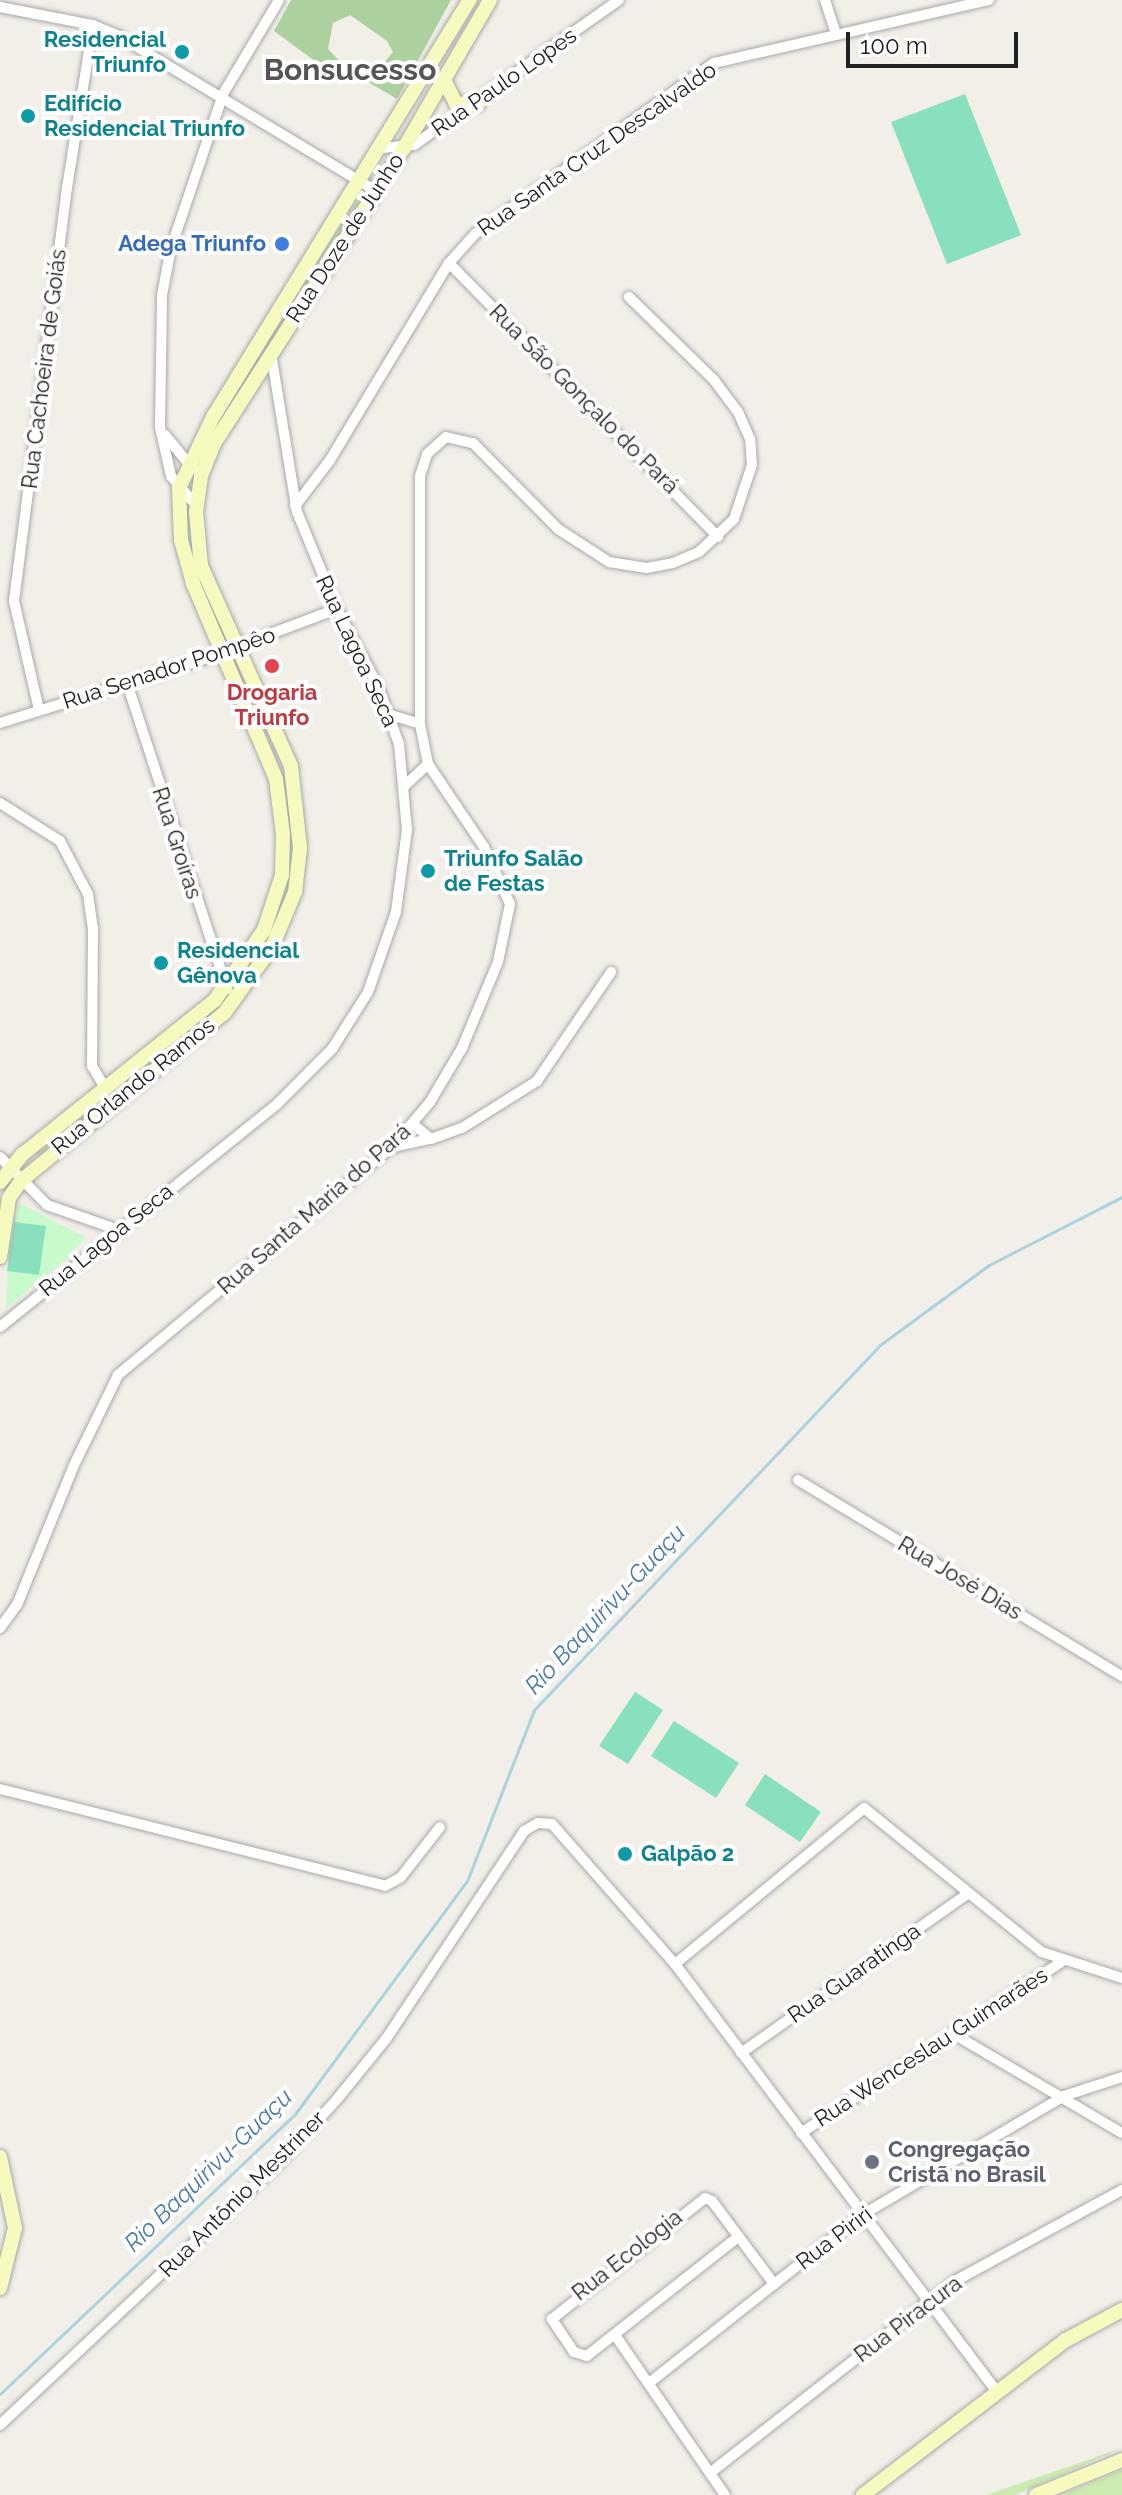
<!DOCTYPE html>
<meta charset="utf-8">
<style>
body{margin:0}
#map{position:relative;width:1122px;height:2495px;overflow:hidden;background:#f2efe9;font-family:Raleway,sans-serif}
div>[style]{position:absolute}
.grass>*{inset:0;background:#cdebb0}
.forest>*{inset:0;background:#add19e}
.park>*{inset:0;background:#c8facc}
.pitch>*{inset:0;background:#88e0be}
.stream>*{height:3px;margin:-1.5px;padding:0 1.5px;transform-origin:1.5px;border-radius:1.5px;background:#aad3df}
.roads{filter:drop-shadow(0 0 2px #a9a9a9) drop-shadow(0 0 2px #a9a9a9)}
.street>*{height:10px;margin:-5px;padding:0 5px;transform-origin:5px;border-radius:5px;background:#fff}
.secondary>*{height:14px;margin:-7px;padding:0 7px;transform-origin:7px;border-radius:7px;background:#f7fabf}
.dots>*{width:22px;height:22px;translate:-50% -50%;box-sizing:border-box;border:4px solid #fff;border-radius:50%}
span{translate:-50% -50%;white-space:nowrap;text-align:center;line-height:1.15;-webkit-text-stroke:8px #fff;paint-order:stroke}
.culture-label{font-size:22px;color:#0d838f;font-weight:700}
.right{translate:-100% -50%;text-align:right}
.left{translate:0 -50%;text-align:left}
.street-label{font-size:22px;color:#222}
.shop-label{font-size:22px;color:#366cbe;font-weight:700}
.health-label{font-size:22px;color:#be3a42;font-weight:700}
.worship-label{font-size:22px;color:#5b616d;font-weight:700}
.water-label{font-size:24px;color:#4a7aab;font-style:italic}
.district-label{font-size:30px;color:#555;font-weight:700}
.scale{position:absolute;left:846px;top:32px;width:172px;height:36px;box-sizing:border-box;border:4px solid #222;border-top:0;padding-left:10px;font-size:24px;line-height:28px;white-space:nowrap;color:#222;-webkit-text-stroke:6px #fff;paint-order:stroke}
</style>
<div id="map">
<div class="grass">
<i style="clip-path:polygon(360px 196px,364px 198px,272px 341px,268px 338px)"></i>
<i style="clip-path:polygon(215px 1006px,220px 1012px,39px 1157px,34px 1151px)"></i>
<i style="clip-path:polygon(1122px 2448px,1015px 2495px,986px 2495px)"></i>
<i style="clip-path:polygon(1122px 2470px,1122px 2495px,1061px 2495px)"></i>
</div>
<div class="forest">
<i style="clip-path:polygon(291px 0,451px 0,397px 99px,368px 82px,393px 52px,387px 41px,350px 15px,333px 23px,328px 49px,355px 77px,334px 75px,274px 31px)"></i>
</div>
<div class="park">
<i style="clip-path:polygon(19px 1203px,85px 1237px,72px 1254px,6px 1308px,9px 1234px)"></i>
</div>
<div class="pitch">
<i style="clip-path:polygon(965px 94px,1021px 235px,947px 264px,891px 122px)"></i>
<i style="clip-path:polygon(14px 1222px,46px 1226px,39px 1275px,7px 1271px)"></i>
<i style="clip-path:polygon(635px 1692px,663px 1710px,628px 1764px,599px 1746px)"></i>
<i style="clip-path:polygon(674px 1721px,739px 1763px,716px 1798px,651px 1756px)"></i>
<i style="clip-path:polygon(765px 1774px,821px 1812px,800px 1842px,745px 1805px)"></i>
</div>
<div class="stream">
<i style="left:0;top:2394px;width:407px;rotate:-43.5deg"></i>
<i style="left:295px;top:2114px;width:290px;rotate:-53.6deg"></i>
<i style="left:467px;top:1881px;width:184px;rotate:-68.6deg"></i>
<i style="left:534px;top:1710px;width:503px;rotate:-46.53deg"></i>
<i style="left:880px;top:1345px;width:135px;rotate:-36.3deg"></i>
<i style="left:989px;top:1265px;width:149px;rotate:-27.1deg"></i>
</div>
<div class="roads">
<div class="street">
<i style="left:825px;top:0;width:36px;rotate:72deg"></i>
<i style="left:0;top:7px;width:95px;rotate:11deg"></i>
<i style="left:93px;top:25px;width:28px;rotate:23deg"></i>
<i style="left:119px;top:36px;width:300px;rotate:31.1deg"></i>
<i style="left:383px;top:148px;width:31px;rotate:-6deg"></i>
<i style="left:414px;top:145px;width:251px;rotate:-35.3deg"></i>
<i style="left:449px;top:263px;width:384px;rotate:45.5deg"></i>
<i style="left:165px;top:435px;width:44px;rotate:50.5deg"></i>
<i style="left:196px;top:505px;width:38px;rotate:-131deg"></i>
<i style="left:171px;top:476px;width:50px;rotate:-102.7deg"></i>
<i style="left:160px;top:427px;width:132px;rotate:-89.1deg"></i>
<i style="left:162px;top:295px;width:48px;rotate:-79.2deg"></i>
<i style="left:171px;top:248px;width:163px;rotate:-71.3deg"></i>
<i style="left:223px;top:94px;width:109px;rotate:-59.2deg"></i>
<i style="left:295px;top:506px;width:58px;rotate:-52.7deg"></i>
<i style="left:330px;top:460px;width:230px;rotate:-58.9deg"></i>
<i style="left:449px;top:263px;width:39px;rotate:-48deg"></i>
<i style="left:475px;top:234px;width:294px;rotate:-35.6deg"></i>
<i style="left:714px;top:63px;width:282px;rotate:-12.9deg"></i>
<i style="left:127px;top:683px;width:322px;rotate:71.9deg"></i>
<i style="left:39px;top:710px;width:112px;rotate:-102.9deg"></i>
<i style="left:14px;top:601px;width:410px;rotate:-82.7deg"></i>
<i style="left:66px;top:194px;width:171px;rotate:-80.9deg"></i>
<i style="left:391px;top:715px;width:30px;rotate:17deg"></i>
<i style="left:420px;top:724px;width:41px;rotate:78.7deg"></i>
<i style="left:428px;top:764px;width:33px;rotate:137deg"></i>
<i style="left:0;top:723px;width:211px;rotate:-17.4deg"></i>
<i style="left:201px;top:660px;width:145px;rotate:-20.6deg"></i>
<i style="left:420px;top:724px;width:248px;rotate:-90deg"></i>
<i style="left:420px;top:476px;width:23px;rotate:-72deg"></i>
<i style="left:427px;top:454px;width:25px;rotate:-42deg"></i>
<i style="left:446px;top:437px;width:28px;rotate:13deg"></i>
<i style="left:473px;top:443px;width:121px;rotate:45.3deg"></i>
<i style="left:558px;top:529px;width:61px;rotate:32.9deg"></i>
<i style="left:609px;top:562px;width:38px;rotate:9deg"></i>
<i style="left:647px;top:568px;width:26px;rotate:-11deg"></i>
<i style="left:673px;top:563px;width:28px;rotate:-23deg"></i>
<i style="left:699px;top:552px;width:48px;rotate:-43.3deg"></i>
<i style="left:734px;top:519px;width:57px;rotate:-71.6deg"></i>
<i style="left:752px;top:465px;width:26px;rotate:-94deg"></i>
<i style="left:750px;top:439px;width:30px;rotate:-114deg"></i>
<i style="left:738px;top:412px;width:40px;rotate:-127deg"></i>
<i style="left:714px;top:380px;width:119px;rotate:-135.7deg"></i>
<i style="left:0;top:803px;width:71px;rotate:32.3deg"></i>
<i style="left:60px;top:841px;width:60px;rotate:62.2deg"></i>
<i style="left:88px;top:894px;width:34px;rotate:82deg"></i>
<i style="left:93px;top:928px;width:138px;rotate:90.4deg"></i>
<i style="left:92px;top:1066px;width:26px;rotate:59deg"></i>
<i style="left:431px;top:1139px;width:33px;rotate:-20deg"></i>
<i style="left:462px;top:1128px;width:89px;rotate:-32.1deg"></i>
<i style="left:537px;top:1081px;width:132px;rotate:-55.8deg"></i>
<i style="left:392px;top:1147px;width:40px;rotate:-12deg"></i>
<i style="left:431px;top:1139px;width:23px;rotate:-140deg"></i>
<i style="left:0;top:1157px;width:67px;rotate:45.6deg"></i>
<i style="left:47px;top:1205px;width:73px;rotate:19.2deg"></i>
<i style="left:0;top:1327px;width:356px;rotate:-38.8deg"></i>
<i style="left:277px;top:1104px;width:78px;rotate:-45deg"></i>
<i style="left:332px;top:1049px;width:67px;rotate:-57.7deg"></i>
<i style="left:368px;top:992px;width:85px;rotate:-70.7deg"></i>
<i style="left:396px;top:912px;width:83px;rotate:-82.4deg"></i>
<i style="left:407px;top:830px;width:86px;rotate:-95.3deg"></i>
<i style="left:399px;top:744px;width:62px;rotate:-109.9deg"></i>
<i style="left:378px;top:686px;width:87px;rotate:-118deg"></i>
<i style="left:337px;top:609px;width:105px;rotate:-112.4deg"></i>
<i style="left:297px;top:512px;width:161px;rotate:-99.3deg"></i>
<i style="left:798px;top:1480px;width:379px;rotate:31.2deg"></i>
<i style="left:0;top:1628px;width:29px;rotate:-54deg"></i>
<i style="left:17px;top:1605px;width:151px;rotate:-67.8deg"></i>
<i style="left:74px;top:1465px;width:100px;rotate:-63.9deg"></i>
<i style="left:118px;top:1375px;width:356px;rotate:-39.8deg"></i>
<i style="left:392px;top:1147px;width:59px;rotate:-49.8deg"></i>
<i style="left:430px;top:1102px;width:63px;rotate:-59.3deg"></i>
<i style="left:462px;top:1048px;width:93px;rotate:-67.3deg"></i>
<i style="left:498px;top:962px;width:59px;rotate:-78.3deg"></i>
<i style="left:510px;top:904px;width:63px;rotate:-114.5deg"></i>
<i style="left:484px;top:847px;width:100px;rotate:-124deg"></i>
<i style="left:0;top:1789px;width:397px;rotate:14.1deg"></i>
<i style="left:385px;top:1886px;width:18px;rotate:-29deg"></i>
<i style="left:401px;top:1877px;width:63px;rotate:-52deg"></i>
<i style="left:675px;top:1964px;width:245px;rotate:-39.5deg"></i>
<i style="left:864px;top:1808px;width:229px;rotate:39deg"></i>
<i style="left:1042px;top:1952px;width:84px;rotate:18deg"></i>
<i style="left:952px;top:2033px;width:197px;rotate:30.5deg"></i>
<i style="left:741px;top:2053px;width:276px;rotate:-35.1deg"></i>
<i style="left:801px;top:2133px;width:311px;rotate:-33.3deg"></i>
<i style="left:738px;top:2237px;width:192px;rotate:141.8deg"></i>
<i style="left:587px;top:2356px;width:14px;rotate:-163deg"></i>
<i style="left:574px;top:2352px;width:40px;rotate:-124deg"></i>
<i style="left:552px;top:2319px;width:195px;rotate:-38.3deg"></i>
<i style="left:705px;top:2198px;width:8px;rotate:23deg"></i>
<i style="left:712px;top:2201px;width:104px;rotate:53.2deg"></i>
<i style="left:615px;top:2335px;width:194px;rotate:55.5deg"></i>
<i style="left:649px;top:2383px;width:271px;rotate:-38.3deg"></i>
<i style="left:862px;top:2215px;width:234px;rotate:-30.5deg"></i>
<i style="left:1064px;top:2096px;width:61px;rotate:-18.1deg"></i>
<i style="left:0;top:2425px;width:384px;rotate:-43.2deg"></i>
<i style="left:280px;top:2162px;width:86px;rotate:-47.8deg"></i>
<i style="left:338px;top:2098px;width:76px;rotate:-50.9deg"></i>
<i style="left:386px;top:2039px;width:250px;rotate:-56.4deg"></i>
<i style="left:524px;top:1831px;width:16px;rotate:-30deg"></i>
<i style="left:538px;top:1823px;width:14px;rotate:4deg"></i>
<i style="left:552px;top:1824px;width:186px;rotate:48.7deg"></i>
<i style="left:675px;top:1964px;width:536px;rotate:53.04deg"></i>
<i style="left:710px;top:2473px;width:311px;rotate:-38.1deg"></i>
<i style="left:955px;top:2281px;width:190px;rotate:-28.6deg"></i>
</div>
<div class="secondary">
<i style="left:445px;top:82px;width:25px;rotate:63deg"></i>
<i style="left:456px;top:104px;width:22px"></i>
<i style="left:0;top:1182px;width:36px;rotate:-51deg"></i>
<i style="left:23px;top:1154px;width:246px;rotate:-38.7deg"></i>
<i style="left:215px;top:1000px;width:85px;rotate:-55deg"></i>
<i style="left:264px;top:930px;width:58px;rotate:-71.9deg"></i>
<i style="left:282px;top:875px;width:41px;rotate:-88.6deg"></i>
<i style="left:283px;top:834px;width:55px;rotate:-97.3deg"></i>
<i style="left:276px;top:779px;width:213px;rotate:-113deg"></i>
<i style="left:193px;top:583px;width:45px;rotate:-105.6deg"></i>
<i style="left:181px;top:540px;width:52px;rotate:-92.2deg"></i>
<i style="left:179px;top:488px;width:79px;rotate:-64.4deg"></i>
<i style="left:213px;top:417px;width:490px;rotate:-58.4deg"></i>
<i style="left:0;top:1257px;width:60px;rotate:-81.3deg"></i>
<i style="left:9px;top:1198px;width:21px;rotate:-55deg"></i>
<i style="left:21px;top:1181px;width:265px;rotate:-39.6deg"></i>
<i style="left:225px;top:1012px;width:80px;rotate:-54.1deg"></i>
<i style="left:272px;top:947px;width:60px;rotate:-67.3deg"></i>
<i style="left:295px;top:892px;width:44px;rotate:-83.5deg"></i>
<i style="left:300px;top:848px;width:82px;rotate:-96.3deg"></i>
<i style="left:291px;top:766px;width:219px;rotate:-114.2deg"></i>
<i style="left:201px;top:566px;width:54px;rotate:-95.3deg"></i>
<i style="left:196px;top:512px;width:36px;rotate:-82deg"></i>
<i style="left:201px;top:476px;width:37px;rotate:-68deg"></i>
<i style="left:215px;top:442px;width:350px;rotate:-57.3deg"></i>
<i style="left:404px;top:148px;width:171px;rotate:-59.8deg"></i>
<i style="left:0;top:2157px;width:73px;rotate:78.1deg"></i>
<i style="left:15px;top:2228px;width:62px;rotate:104deg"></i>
<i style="left:863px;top:2495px;width:255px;rotate:-37.4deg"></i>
<i style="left:1066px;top:2340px;width:64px;rotate:-28.2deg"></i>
<i style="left:1036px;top:2495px;width:93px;rotate:-22.1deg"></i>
</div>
</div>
<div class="dots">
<i style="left:182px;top:52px;background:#0f9aa8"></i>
<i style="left:28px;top:116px;background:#0f9aa8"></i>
<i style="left:282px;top:244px;background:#3f7fe0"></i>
<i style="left:272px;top:666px;background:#e0444e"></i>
<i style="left:428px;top:871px;background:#0f9aa8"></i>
<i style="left:161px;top:963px;background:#0f9aa8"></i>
<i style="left:625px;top:1854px;background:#0f9aa8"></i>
<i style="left:872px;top:2162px;background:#6b7280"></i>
</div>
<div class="culture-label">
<span class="right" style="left:166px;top:52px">Residencial<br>Triunfo</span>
<span class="left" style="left:44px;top:116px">Edifício<br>Residencial Triunfo</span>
<span class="left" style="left:444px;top:871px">Triunfo Salão<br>de Festas</span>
<span class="left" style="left:177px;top:963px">Residencial<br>Gênova</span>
<span class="left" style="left:641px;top:1854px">Galpão 2</span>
</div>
<div class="street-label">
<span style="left:504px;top:82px;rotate:-35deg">Rua Paulo Lopes</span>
<span style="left:597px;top:149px;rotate:-35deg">Rua Santa Cruz Descalvaldo</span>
<span style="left:345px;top:238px;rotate:-57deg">Rua Doze de Junho</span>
<span style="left:44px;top:369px;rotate:-83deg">Rua Cachoeira de Goiás</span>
<span style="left:584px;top:399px;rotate:45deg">Rua São Gonçalo do Pará</span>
<span style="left:357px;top:651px;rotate:65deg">Rua Lagoa Seca</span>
<span style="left:169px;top:668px;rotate:-18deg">Rua Senador Pompêo</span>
<span style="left:177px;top:843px;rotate:72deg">Rua Groíras</span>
<span style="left:133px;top:1086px;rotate:-39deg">Rua Orlando Ramos</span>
<span style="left:314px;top:1209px;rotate:-41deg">Rua Santa Maria do Pará</span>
<span style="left:106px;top:1240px;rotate:-39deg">Rua Lagoa Seca</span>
<span style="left:960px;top:1578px;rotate:31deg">Rua José Dias</span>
<span style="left:854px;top:1973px;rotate:-35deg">Rua Guaratinga</span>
<span style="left:931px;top:2047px;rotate:-33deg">Rua Wenceslau Guimarães</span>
<span style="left:242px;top:2194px;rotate:-45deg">Rua Antônio Mestriner</span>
<span style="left:834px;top:2238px;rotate:-37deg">Rua Piriri</span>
<span style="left:627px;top:2255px;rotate:-38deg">Rua Ecologia</span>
<span style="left:908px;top:2319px;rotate:-37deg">Rua Piracura</span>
</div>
<div class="shop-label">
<span class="right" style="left:266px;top:244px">Adega Triunfo</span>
</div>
<div class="health-label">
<span style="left:272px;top:705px">Drogaria<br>Triunfo</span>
</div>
<div class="worship-label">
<span class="left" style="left:888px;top:2162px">Congregação<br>Cristã no Brasil</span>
</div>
<div class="water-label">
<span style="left:605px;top:1609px;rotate:-47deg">Rio Baquirivu-Guaçu</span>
<span style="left:208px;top:2170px;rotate:-44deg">Rio Baquirivu-Guaçu</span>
</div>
<div class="district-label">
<span style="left:350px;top:70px">Bonsucesso</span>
</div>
<div class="scale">100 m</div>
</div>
